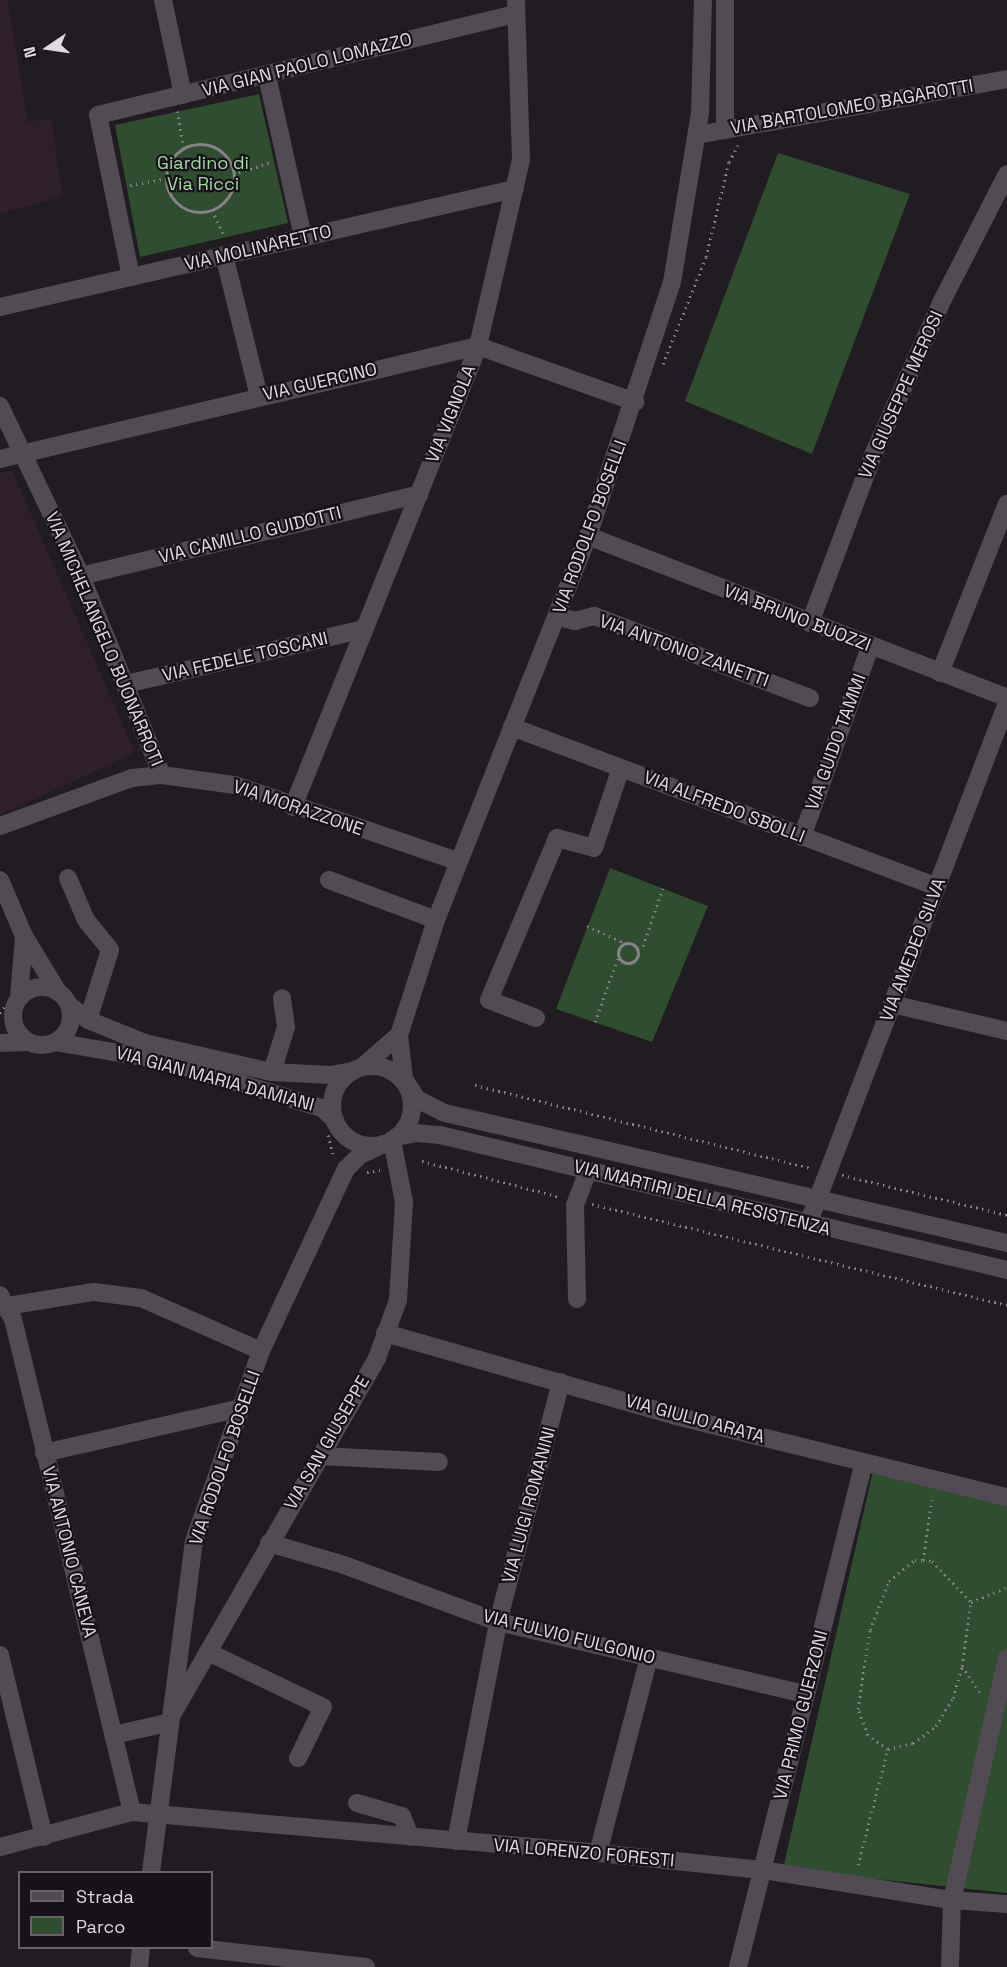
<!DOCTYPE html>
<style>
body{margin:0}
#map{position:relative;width:1007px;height:1967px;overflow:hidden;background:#211b22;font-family:"Space Grotesk",sans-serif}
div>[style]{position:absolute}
.education>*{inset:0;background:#2e1f2a}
.green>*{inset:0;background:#2e4e2f}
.path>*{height:3px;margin-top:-1.5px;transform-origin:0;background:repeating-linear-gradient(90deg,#878288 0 1.5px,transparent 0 6px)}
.path>.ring{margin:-1.5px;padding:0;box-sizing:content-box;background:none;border:3px solid #878288;border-radius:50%}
.minor>*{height:18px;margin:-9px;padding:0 9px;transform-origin:9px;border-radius:9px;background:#524b53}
.minor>.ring{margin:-9px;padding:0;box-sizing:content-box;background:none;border:18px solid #524b53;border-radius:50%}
span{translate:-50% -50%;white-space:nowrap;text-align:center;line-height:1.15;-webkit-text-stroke:4.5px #171219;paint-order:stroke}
.street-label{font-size:18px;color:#dedadf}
.park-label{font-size:18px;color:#a1dba2}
.legend{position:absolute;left:18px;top:1871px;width:195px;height:78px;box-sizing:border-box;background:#171219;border:2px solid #676268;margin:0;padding:8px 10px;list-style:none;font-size:18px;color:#dedadf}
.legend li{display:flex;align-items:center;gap:12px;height:30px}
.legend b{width:30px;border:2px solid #676268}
.north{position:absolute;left:18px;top:18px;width:60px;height:60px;-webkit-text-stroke:4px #171219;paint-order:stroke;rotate:257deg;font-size:16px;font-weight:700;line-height:24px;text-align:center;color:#dedadf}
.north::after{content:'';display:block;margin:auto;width:21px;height:27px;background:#dedadf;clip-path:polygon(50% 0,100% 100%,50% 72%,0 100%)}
</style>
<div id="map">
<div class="education">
<i style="clip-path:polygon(0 0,8px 0,28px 122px,51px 118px,63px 196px,0 214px)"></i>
<i style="clip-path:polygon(12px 470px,135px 753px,0 815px,0 473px)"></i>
</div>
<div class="green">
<i style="clip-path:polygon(259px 94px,288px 223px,140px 257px,115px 125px)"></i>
<i style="clip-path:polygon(778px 153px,910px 194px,812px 454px,685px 401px)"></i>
<i style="clip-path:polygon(610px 868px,708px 906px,652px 1042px,556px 1009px)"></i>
<i style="clip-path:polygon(874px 1466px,1007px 1495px,1007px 1893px,783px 1869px)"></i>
</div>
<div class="path">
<i style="left:177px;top:111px;width:37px;rotate:79deg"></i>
<i class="ring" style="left:166px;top:144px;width:65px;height:65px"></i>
<i style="left:233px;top:174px;width:38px;rotate:-17deg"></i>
<i style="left:130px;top:185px;width:36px;rotate:-10deg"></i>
<i style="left:212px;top:210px;width:26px;rotate:65deg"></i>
<i style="left:663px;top:364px;width:115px;rotate:-68.1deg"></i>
<i style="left:706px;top:257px;width:98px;rotate:-76.4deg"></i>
<i style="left:729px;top:162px;width:19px;rotate:-62deg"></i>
<i style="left:587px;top:926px;width:37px;rotate:24deg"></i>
<i style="left:621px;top:941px;width:4px;rotate:76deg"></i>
<i class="ring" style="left:618px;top:943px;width:17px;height:17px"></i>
<i style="left:637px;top:948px;width:6px;rotate:-18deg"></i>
<i style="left:643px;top:946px;width:61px;rotate:-71deg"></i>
<i style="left:0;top:1013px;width:10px;rotate:-53deg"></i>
<i style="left:595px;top:1022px;width:71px;rotate:-70.3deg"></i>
<i style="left:475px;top:1085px;width:346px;rotate:13.9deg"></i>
<i style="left:328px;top:1135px;width:24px;rotate:75deg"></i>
<i style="left:422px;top:1161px;width:143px;rotate:14.6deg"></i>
<i style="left:367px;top:1172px;width:14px;rotate:-8deg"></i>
<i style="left:842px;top:1175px;width:170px;rotate:13.6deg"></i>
<i style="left:592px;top:1204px;width:427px;rotate:13.7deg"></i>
<i style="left:923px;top:1560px;width:61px;rotate:-81.5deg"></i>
<i style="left:962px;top:1666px;width:64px;rotate:-81.9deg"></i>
<i style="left:888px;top:1749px;width:24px;rotate:-145deg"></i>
<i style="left:868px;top:1735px;width:28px;rotate:-111deg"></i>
<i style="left:858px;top:1709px;width:80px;rotate:-81.4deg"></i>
<i style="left:870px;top:1630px;width:53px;rotate:-68.8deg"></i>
<i style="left:889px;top:1581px;width:33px;rotate:-39deg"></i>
<i style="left:915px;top:1560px;width:8px"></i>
<i style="left:923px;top:1560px;width:9px;rotate:6deg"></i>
<i style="left:932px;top:1561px;width:57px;rotate:46.4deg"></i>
<i style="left:971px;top:1602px;width:37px;rotate:-22deg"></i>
<i style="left:858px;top:1865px;width:120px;rotate:-75.5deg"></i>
<i style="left:888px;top:1749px;width:26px;rotate:-13deg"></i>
<i style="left:913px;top:1743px;width:29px;rotate:-36deg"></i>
<i style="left:936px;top:1726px;width:33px;rotate:-59deg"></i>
<i style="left:953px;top:1698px;width:33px;rotate:-74deg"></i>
<i style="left:962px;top:1666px;width:32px;rotate:56deg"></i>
</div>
<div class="minor">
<i style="left:163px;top:0;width:97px;rotate:78.1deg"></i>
<i style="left:703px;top:0;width:113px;rotate:91.5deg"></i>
<i style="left:700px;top:113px;width:171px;rotate:99.4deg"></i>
<i style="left:672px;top:282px;width:268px;rotate:108.3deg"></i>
<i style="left:588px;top:536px;width:413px;rotate:111.6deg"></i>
<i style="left:436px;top:920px;width:121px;rotate:107.8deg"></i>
<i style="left:399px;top:1035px;width:44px;rotate:83.5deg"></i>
<i style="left:404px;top:1079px;width:24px;rotate:57deg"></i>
<i style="left:417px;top:1099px;width:31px;rotate:27deg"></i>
<i style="left:445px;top:1113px;width:577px;rotate:13.02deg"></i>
<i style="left:725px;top:0;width:130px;rotate:90deg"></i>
<i style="left:267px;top:76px;width:165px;rotate:77.4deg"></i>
<i style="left:697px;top:135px;width:315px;rotate:-10.2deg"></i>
<i style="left:224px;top:255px;width:145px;rotate:76.1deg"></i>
<i style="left:131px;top:277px;width:165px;rotate:-101.5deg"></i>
<i style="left:98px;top:115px;width:430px;rotate:-13.6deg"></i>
<i style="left:0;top:307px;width:528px;rotate:-12.91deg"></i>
<i style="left:0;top:406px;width:188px;rotate:64.5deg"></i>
<i style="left:81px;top:576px;width:215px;rotate:67.9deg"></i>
<i style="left:0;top:459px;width:491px;rotate:-13.3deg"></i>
<i style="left:478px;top:346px;width:167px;rotate:19.6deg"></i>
<i style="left:588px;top:536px;width:449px;rotate:21.1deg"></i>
<i style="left:81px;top:576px;width:348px;rotate:-13.6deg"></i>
<i style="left:557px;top:616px;width:19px;rotate:16deg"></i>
<i style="left:575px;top:621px;width:20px;rotate:-15deg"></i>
<i style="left:594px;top:616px;width:231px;rotate:20.8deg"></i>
<i style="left:810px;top:623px;width:182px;rotate:-69.4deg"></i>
<i style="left:874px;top:453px;width:169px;rotate:-65.9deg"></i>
<i style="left:943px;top:299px;width:140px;rotate:-62.9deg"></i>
<i style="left:940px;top:673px;width:182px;rotate:-68.4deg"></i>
<i style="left:126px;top:684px;width:245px;rotate:-13deg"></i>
<i style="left:512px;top:727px;width:454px;rotate:20.6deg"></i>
<i style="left:293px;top:807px;width:497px;rotate:-68.1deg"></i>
<i style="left:478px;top:346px;width:191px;rotate:-77deg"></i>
<i style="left:521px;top:160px;width:160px;rotate:-91.8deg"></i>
<i style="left:0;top:826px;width:140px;rotate:-20deg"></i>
<i style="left:132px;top:778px;width:30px;rotate:-6deg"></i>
<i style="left:162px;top:775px;width:74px;rotate:7.8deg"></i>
<i style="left:235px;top:785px;width:235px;rotate:18.9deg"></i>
<i style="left:802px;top:837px;width:202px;rotate:-70.3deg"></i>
<i style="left:68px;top:878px;width:46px;rotate:66.8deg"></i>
<i style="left:86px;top:920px;width:38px;rotate:51deg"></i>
<i style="left:110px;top:950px;width:73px;rotate:107.4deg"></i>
<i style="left:0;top:880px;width:61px;rotate:66.8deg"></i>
<i style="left:24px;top:936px;width:66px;rotate:58.7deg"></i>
<i style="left:329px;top:880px;width:114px;rotate:20.5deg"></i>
<i class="ring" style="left:13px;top:987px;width:40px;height:40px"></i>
<i style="left:19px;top:997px;width:59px;rotate:-85.2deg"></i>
<i style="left:892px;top:1004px;width:118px;rotate:13.2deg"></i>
<i style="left:69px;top:1005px;width:24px;rotate:38deg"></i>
<i style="left:88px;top:1020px;width:61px;rotate:22deg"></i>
<i style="left:145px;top:1043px;width:130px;rotate:12.9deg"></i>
<i style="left:272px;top:1072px;width:58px;rotate:3deg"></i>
<i style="left:330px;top:1075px;width:23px;rotate:-10deg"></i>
<i style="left:536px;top:1018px;width:50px;rotate:-159deg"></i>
<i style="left:489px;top:1000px;width:176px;rotate:-67.2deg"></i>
<i style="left:557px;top:838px;width:38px;rotate:15deg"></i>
<i style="left:594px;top:848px;width:84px;rotate:-71.4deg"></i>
<i style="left:55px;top:1042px;width:113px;rotate:9.7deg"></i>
<i style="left:166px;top:1061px;width:163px;rotate:16.8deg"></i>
<i style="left:322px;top:1108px;width:18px;rotate:43deg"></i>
<i style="left:0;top:1043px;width:28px;rotate:-2deg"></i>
<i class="ring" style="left:332px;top:1066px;width:62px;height:62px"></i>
<i style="left:362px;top:1067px;width:49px;rotate:-40.9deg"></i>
<i style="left:272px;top:1072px;width:47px;rotate:-72.7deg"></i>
<i style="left:286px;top:1027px;width:29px;rotate:-98deg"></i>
<i style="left:396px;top:1137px;width:20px;rotate:-11deg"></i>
<i style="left:416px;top:1133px;width:24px;rotate:5deg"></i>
<i style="left:440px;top:1135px;width:583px;rotate:13.39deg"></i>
<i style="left:808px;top:1224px;width:558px;rotate:-69.1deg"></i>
<i style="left:0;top:1295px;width:27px;rotate:62deg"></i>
<i style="left:13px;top:1319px;width:507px;rotate:76.43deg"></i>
<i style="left:577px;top:1299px;width:94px;rotate:-91.2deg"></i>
<i style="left:575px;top:1205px;width:36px;rotate:-69deg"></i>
<i style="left:0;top:1307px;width:95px;rotate:-9.1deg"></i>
<i style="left:94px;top:1292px;width:47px;rotate:7.3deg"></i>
<i style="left:141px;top:1298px;width:131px;rotate:23.8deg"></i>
<i style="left:385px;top:1333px;width:303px;rotate:15.9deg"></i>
<i style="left:676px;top:1416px;width:341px;rotate:13.8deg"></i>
<i style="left:44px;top:1453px;width:202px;rotate:-12.9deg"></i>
<i style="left:320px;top:1456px;width:119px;rotate:2.9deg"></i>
<i style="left:269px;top:1543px;width:78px;rotate:16.3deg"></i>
<i style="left:344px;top:1565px;width:164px;rotate:20.3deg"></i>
<i style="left:498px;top:1622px;width:316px;rotate:13.2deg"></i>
<i style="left:208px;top:1652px;width:127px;rotate:25.6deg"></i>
<i style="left:323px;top:1707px;width:57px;rotate:116.1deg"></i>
<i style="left:0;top:1655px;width:187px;rotate:76.4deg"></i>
<i style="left:173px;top:1713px;width:409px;rotate:-60.1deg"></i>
<i style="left:377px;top:1358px;width:62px;rotate:-70.1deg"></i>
<i style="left:398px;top:1300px;width:98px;rotate:-86.5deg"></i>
<i style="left:404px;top:1202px;width:63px;rotate:-101deg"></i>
<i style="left:113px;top:1735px;width:55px;rotate:-12.5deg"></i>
<i style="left:357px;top:1803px;width:47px;rotate:16.1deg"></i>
<i style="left:402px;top:1816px;width:22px;rotate:69deg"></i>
<i style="left:456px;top:1841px;width:223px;rotate:-79.1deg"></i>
<i style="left:498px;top:1622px;width:248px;rotate:-75.3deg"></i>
<i style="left:0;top:1847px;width:137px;rotate:-14.9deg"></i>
<i style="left:132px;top:1812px;width:468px;rotate:5deg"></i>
<i style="left:598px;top:1853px;width:165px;rotate:5.9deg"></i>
<i style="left:762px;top:1870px;width:192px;rotate:9deg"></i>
<i style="left:952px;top:1900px;width:55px;rotate:4.2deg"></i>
<i style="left:598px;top:1853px;width:203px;rotate:-75.4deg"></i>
<i style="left:151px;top:1872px;width:334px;rotate:-82.6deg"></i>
<i style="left:194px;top:1541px;width:201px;rotate:-70.6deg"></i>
<i style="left:261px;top:1351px;width:201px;rotate:-65deg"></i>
<i style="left:346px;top:1169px;width:20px;rotate:-45deg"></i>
<i style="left:360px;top:1155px;width:26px;rotate:-25deg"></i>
<i style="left:197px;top:1948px;width:170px;rotate:6.4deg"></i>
<i style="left:139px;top:1967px;width:19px;rotate:-84deg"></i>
<i style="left:738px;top:1967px;width:520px;rotate:-75.99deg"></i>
<i style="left:950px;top:1967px;width:67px;rotate:-88.3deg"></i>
<i style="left:952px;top:1900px;width:248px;rotate:-77.2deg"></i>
</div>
<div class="street-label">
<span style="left:307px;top:65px;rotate:-14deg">VIA GIAN PAOLO LOMAZZO</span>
<span style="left:852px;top:107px;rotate:-10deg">VIA BARTOLOMEO BAGAROTTI</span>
<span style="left:258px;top:248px;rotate:-13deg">VIA MOLINARETTO</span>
<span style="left:320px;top:382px;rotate:-13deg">VIA GUERCINO</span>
<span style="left:901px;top:395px;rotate:-66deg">VIA GIUSEPPE MEROSI</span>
<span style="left:451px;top:414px;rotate:-68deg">VIA VIGNOLA</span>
<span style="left:590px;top:527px;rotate:-70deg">VIA RODOLFO BOSELLI</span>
<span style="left:250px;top:535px;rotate:-14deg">VIA CAMILLO GUIDOTTI</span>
<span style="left:797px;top:618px;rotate:21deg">VIA BRUNO BUOZZI</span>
<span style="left:104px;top:639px;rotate:67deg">VIA MICHELANGELO BUONARROTI</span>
<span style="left:684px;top:651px;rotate:20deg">VIA ANTONIO ZANETTI</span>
<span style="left:245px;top:657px;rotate:-13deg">VIA FEDELE TOSCANI</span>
<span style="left:836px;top:742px;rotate:-70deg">VIA GUIDO TAMMI</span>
<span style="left:724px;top:807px;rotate:21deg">VIA ALFREDO SBOLLI</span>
<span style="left:298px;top:808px;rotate:19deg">VIA MORAZZONE</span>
<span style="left:913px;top:950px;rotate:-69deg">VIA AMEDEO SILVA</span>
<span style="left:215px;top:1079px;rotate:15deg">VIA GIAN MARIA DAMIANI</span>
<span style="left:702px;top:1198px;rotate:14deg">VIA MARTIRI DELLA RESISTENZA</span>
<span style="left:695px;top:1419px;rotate:15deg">VIA GIULIO ARATA</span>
<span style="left:327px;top:1443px;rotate:-60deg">VIA SAN GIUSEPPE</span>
<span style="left:225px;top:1458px;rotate:-71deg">VIA RODOLFO BOSELLI</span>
<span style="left:529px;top:1505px;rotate:-75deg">VIA LUIGI ROMANINI</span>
<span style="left:69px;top:1552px;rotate:76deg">VIA ANTONIO CANEVA</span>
<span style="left:569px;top:1637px;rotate:14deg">VIA FULVIO FULGONIO</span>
<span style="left:801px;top:1715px;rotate:-76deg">VIA PRIMO GUERZONI</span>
<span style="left:584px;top:1853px;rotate:5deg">VIA LORENZO FORESTI</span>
</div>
<div class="park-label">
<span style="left:203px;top:174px">Giardino di<br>Via Ricci</span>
</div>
<ul class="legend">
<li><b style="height:8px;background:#524b53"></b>Strada</li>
<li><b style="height:16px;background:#2e4e2f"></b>Parco</li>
</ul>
<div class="north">N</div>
</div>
